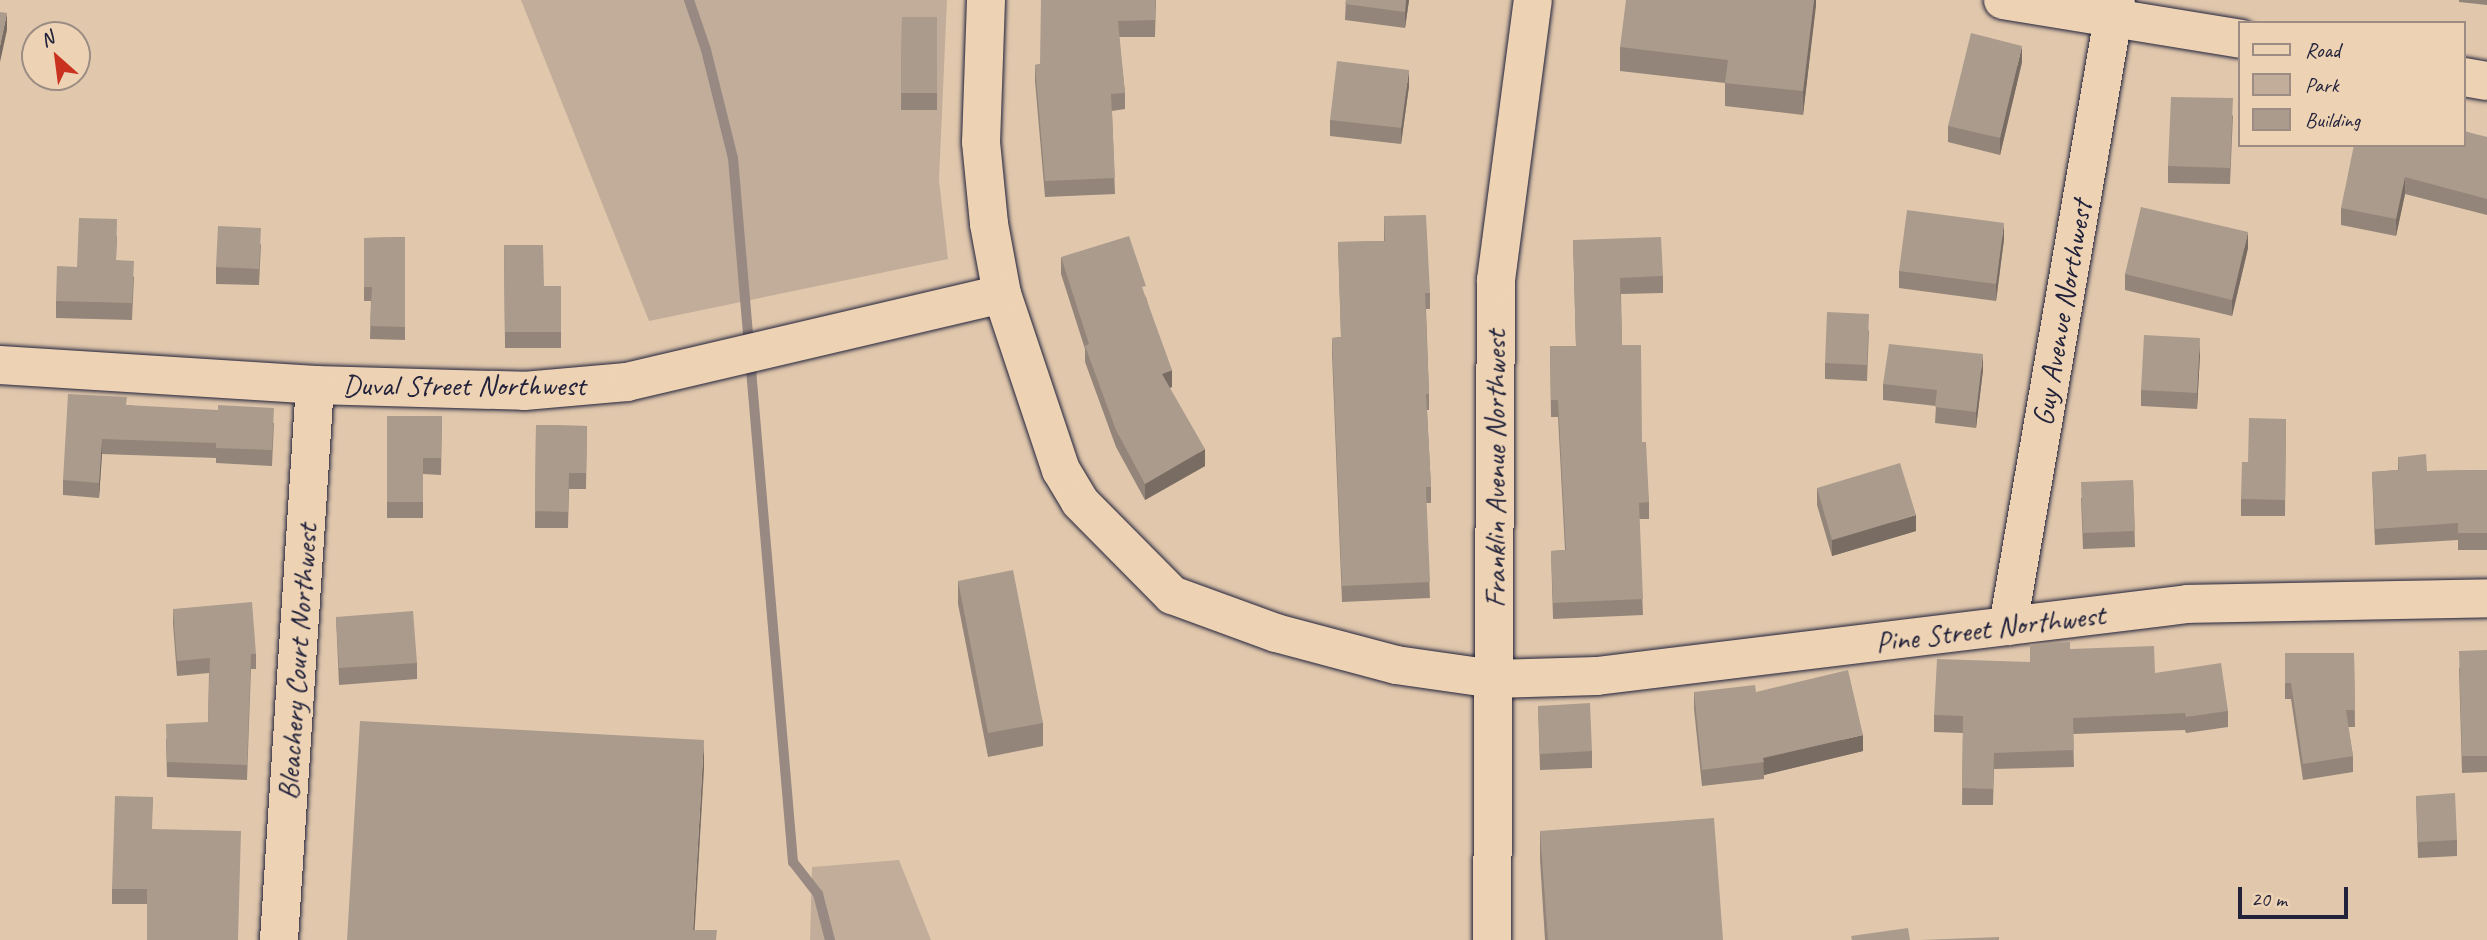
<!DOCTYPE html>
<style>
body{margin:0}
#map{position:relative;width:2487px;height:940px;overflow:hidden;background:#e1c8ad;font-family:Caveat,sans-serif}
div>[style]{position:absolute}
.green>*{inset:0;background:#c1ad9a}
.stream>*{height:10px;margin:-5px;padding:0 5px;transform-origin:5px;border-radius:5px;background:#988982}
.roads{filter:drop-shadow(0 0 2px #22223b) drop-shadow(0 0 2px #22223b)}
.street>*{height:38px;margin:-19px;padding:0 19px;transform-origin:19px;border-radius:19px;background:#edd3b4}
.secondary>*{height:38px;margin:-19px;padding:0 19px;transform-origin:19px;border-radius:19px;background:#edd3b4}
.wall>*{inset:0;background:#938579}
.shaded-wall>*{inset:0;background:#786c63}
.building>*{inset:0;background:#ab9b8d}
span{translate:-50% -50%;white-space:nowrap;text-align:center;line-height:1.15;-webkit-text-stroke:5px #edd3b4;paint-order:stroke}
.street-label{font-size:30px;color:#22223b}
.legend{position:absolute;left:2238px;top:21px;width:228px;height:126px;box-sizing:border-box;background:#edd3b4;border:2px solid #9c8c84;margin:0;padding:9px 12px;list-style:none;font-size:21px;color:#22223b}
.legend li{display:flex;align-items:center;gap:14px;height:35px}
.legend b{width:35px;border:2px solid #9c8c84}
.north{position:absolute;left:21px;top:21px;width:70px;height:70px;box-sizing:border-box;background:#edd3b4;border:2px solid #9c8c84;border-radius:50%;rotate:332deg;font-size:19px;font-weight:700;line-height:28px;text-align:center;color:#22223b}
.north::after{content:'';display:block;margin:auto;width:24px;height:32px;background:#c8321e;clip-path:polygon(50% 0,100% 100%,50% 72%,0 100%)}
.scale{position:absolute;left:2238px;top:887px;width:110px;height:32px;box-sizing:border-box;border:4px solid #22223b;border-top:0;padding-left:9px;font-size:21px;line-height:24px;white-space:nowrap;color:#22223b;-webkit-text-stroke:5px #edd3b4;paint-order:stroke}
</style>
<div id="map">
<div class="green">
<i style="clip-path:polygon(521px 0,947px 0,939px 180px,948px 259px,649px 321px)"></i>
<i style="clip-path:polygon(899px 860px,931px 940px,810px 940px,812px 867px)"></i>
</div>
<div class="stream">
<i style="left:689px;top:0;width:53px;rotate:71.2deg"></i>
<i style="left:706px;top:50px;width:111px;rotate:76deg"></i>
<i style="left:733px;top:158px;width:707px;rotate:85.13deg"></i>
<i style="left:793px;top:862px;width:41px;rotate:52deg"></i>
<i style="left:818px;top:894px;width:48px;rotate:75.4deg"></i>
</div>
<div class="roads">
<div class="street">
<i style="left:986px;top:0;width:142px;rotate:92deg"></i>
<i style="left:981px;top:142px;width:82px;rotate:84.4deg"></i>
<i style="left:989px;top:224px;width:71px;rotate:79.5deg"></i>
<i style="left:1002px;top:294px;width:186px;rotate:71.5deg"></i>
<i style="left:1061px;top:470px;width:37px;rotate:59deg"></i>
<i style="left:1080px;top:502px;width:131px;rotate:45.3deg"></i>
<i style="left:1172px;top:595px;width:111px;rotate:20.1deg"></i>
<i style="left:1276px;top:633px;width:124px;rotate:14.9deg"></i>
<i style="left:1396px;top:665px;width:99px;rotate:8.1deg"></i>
<i style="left:1494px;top:679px;width:103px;rotate:-1.7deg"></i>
<i style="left:1597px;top:676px;width:595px;rotate:-6.95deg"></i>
<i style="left:2188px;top:604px;width:299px;rotate:-1.1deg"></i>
<i style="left:0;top:365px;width:316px;rotate:3.6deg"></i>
<i style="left:315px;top:385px;width:209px;rotate:1.6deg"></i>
<i style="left:524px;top:391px;width:103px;rotate:-5deg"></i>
<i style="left:627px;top:382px;width:385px;rotate:-13.2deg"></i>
<i style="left:2008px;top:626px;width:635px;rotate:-80.21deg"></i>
<i style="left:279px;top:940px;width:556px;rotate:-86.29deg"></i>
<i style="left:1492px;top:940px;width:660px;rotate:-89.65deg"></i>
<i style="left:1496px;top:280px;width:282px;rotate:-82.5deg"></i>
</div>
<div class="secondary">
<i style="left:2003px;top:0;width:240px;rotate:9.3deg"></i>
<i style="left:2464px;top:77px;width:23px;rotate:10deg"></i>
</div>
</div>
<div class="wall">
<i style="clip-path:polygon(1156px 0,1155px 37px,1119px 37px,1125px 93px,1125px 109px,1112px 111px,1115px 194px,1045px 197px,1035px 81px,1035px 65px,1040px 64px)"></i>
<i style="clip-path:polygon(1346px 0,1409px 0,1405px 28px,1345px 20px)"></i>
<i style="clip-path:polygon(1816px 0,1803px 115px,1725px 106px,1725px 83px,1620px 71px,1620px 47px)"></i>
<i style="clip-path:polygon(2459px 0,2487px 0,2487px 5px,2459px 2px)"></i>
<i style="clip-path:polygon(902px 17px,937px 17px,937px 110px,901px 110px)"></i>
<i style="clip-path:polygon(2022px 62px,2000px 155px,1948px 142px,1948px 126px)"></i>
<i style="clip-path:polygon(1409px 86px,1401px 144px,1330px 136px,1330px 120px)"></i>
<i style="clip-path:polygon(2233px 115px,2230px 184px,2168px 183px,2168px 166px)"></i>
<i style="clip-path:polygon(2487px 137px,2487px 215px,2405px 194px,2396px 236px,2341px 225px,2341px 208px)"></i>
<i style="clip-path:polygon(1384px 216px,1430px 293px,1430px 309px,1426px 309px,1429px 394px,1429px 410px,1427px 410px,1431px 487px,1431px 503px,1426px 503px,1430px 598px,1342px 602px,1332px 354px,1332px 338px,1341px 337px,1338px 242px,1384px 241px)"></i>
<i style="clip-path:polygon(117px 236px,116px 260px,134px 277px,132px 320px,56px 318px,56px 301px,77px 267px)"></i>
<i style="clip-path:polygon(405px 237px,405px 340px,370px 339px,371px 301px,364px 301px,364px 238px)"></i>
<i style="clip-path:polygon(2004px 239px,1996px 301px,1899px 288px,1899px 271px)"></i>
<i style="clip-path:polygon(1573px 240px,1663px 276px,1663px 293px,1621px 294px,1622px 345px,1642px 442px,1649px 502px,1649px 519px,1639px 519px,1643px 615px,1553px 619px,1551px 551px,1565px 550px,1558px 417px,1551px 417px,1550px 346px,1576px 346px)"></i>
<i style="clip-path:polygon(261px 244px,259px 285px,216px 284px,216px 267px)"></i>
<i style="clip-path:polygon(504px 245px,544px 286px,561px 286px,561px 348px,505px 348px)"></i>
<i style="clip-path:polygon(2248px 248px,2232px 316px,2125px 290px,2125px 274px)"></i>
<i style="clip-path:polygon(1061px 257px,1146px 297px,1172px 387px,1169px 388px,1205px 466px,1145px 500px,1116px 447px,1085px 362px,1085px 349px,1061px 274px)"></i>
<i style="clip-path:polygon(1869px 330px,1867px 381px,1825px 379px,1825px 363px)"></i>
<i style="clip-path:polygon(2200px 354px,2197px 409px,2141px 406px,2141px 390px)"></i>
<i style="clip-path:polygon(1983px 370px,1976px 428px,1935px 423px,1936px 406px,1883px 400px,1883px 384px)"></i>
<i style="clip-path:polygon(127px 405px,274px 423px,272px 466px,216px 463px,216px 458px,102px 454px,99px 498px,63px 495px,63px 480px)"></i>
<i style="clip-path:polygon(387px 416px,442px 416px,441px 475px,423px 474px,423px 518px,387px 518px)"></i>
<i style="clip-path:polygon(2286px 419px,2285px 516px,2241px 516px,2241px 499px,2248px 462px)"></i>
<i style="clip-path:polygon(536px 425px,587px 426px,586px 489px,569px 489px,568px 528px,535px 528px)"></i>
<i style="clip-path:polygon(2398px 457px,2427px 471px,2487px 470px,2487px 550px,2458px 550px,2458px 540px,2375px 545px,2372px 472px,2398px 470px)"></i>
<i style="clip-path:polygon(2133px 480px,2135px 547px,2083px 549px,2081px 498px)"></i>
<i style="clip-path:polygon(1817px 488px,1916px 531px,1832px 556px,1817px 505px)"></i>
<i style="clip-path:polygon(958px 581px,1043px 723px,1043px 746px,988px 757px,958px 604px)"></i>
<i style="clip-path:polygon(173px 609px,256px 654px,256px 669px,251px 669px,247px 780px,167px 777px,166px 739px,208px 722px,209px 673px,177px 676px,173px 624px)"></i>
<i style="clip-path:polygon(336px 617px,417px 663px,417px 679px,339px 685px)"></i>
<i style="clip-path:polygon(2030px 644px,2070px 649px,2155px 673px,2228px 711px,2228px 727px,2186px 733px,2185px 730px,2073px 734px,2074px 767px,1994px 769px,1993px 805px,1962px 805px,1963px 733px,1934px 732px,1934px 715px,2030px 662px)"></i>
<i style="clip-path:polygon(2487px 650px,2487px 772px,2462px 773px,2459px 668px)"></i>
<i style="clip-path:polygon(2285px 653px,2354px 653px,2355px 727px,2348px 727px,2353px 756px,2353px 772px,2303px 780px,2291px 699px,2285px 699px)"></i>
<i style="clip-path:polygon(1694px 692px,1756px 692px,1863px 751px,1764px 775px,1764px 779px,1702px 786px,1694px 709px)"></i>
<i style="clip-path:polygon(1538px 706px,1592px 751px,1592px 768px,1540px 770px)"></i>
<i style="clip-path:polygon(2416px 796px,2457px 840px,2457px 856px,2418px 858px)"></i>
<i style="clip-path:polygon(153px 797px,147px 904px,112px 904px,112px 889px)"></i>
<i style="clip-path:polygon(1540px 831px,1723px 940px,1545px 940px,1540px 860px)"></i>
</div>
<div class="shaded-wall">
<i style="clip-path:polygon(1406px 0,1409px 0,1405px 28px,1405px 12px)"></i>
<i style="clip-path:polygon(1814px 0,1816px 0,1816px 6px,1803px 115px,1803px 91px)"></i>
<i style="clip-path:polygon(7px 13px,7px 30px,0 62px,0 46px)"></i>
<i style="clip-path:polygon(2022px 46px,2022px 62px,2000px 155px,2000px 138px)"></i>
<i style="clip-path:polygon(1409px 70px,1409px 86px,1401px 144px,1401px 128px)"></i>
<i style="clip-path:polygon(2405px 177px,2405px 194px,2396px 236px,2396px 219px)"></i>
<i style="clip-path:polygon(2004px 223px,2004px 239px,1996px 301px,1996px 284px)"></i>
<i style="clip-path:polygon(2248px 232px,2248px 248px,2232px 316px,2232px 300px)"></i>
<i style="clip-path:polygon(2200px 338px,2200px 354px,2197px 409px,2197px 393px)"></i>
<i style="clip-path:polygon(1983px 354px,1983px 370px,1976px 428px,1976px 412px)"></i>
<i style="clip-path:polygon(1172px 370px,1172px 387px,1162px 391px,1162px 374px)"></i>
<i style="clip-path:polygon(102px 439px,102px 454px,99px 498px,99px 483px)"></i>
<i style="clip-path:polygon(1205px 449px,1205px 466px,1145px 500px,1145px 484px)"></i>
<i style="clip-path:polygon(1916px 515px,1916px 531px,1832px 556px,1832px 540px)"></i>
<i style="clip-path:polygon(1863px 735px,1863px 751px,1764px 775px,1763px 758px)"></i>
<i style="clip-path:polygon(704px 740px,704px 769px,694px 940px,693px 930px)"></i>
</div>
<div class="building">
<i style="clip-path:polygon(1041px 0,1155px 0,1155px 20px,1118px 21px,1125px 93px,1111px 94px,1115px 178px,1045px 181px,1035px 65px,1040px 64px)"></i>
<i style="clip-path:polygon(1346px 0,1406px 0,1405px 12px,1345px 4px)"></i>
<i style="clip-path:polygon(1626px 0,1814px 0,1803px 91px,1725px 83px,1728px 60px,1620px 47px)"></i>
<i style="clip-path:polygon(0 12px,7px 13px,0 46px)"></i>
<i style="clip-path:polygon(902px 17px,937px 17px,937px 93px,901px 93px)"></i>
<i style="clip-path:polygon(1971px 33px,2022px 46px,2000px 138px,1948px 126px)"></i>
<i style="clip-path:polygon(1337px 61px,1409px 70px,1401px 128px,1330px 120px)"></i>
<i style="clip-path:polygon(2171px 97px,2233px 98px,2230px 168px,2168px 166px)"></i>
<i style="clip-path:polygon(2464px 131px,2487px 137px,2487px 199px,2405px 177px,2396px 219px,2341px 208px,2354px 145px,2464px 145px)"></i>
<i style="clip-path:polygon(2141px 207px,2248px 232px,2232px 300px,2125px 274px)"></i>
<i style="clip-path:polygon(1907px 210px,2004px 223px,1996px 284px,1899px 271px)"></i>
<i style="clip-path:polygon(1426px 215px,1430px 293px,1425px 293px,1429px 394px,1426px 394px,1431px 487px,1426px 487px,1430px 582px,1342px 586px,1332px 338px,1341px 337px,1338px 242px,1385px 241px,1384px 216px)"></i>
<i style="clip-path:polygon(79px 218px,117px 219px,116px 260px,134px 261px,132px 303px,56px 301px,57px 266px,77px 267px)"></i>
<i style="clip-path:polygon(218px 226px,261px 228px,259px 269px,216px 267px)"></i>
<i style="clip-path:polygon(1129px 236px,1146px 286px,1142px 287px,1172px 370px,1162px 374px,1205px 449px,1145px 484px,1116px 430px,1085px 346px,1089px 344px,1061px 257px)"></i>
<i style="clip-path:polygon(405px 237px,405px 327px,370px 326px,372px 287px,364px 287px,364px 238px)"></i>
<i style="clip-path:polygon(1661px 237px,1663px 276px,1620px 278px,1622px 345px,1641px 345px,1642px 442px,1646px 442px,1649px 502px,1639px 503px,1643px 599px,1553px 603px,1551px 551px,1566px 550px,1558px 400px,1551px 400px,1550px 346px,1576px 346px,1573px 240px)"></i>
<i style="clip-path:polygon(504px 245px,543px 245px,544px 286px,561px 286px,561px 332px,505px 332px)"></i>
<i style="clip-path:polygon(1827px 312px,1869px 314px,1867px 365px,1825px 363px)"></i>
<i style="clip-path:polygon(2144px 335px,2200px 338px,2197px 393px,2141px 390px)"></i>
<i style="clip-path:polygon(1889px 344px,1983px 354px,1976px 412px,1935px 407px,1937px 390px,1883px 384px)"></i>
<i style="clip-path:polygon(68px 394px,127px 397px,126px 405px,218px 410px,218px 405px,274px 408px,272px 450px,216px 448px,216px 443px,102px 439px,99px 483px,63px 480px)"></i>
<i style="clip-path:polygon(387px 416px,442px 416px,441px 458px,423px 458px,423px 502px,387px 502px)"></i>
<i style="clip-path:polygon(2249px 418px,2286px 419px,2285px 500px,2241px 499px,2242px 462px,2248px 462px)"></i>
<i style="clip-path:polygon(536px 425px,587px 426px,586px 473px,569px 473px,568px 512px,535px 511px)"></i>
<i style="clip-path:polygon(2426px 454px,2427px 471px,2487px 470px,2487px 533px,2458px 533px,2458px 523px,2375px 529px,2372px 472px,2399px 470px,2398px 457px)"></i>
<i style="clip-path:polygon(1900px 463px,1916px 515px,1832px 540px,1817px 488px)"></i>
<i style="clip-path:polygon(2133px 480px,2135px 531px,2083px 533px,2081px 482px)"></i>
<i style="clip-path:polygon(1013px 570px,1043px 723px,988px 733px,958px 581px)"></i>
<i style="clip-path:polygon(252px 602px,256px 654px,251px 654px,247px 765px,167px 762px,166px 724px,208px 722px,210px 658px,177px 661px,173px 609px)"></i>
<i style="clip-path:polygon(413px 611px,417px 663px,339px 668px,336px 617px)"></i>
<i style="clip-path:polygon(2070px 642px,2070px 649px,2154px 646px,2155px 673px,2221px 663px,2228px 711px,2186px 717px,2185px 713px,2073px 718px,2074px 750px,1994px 753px,1993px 789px,1962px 788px,1963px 716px,1934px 715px,1937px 659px,2030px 662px,2030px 644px)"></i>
<i style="clip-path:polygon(2487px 650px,2487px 756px,2462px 756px,2459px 651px)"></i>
<i style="clip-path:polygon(2285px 653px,2354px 653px,2355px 710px,2346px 710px,2353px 756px,2303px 764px,2291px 683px,2285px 683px)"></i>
<i style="clip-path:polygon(1848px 670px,1863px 735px,1763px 758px,1764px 762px,1702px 770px,1694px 692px,1755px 685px,1756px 692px)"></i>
<i style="clip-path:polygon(1590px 703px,1592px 751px,1540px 754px,1538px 706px)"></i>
<i style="clip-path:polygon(360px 721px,704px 740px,693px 930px,717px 930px,716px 940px,347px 940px)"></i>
<i style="clip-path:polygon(2455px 793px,2457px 840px,2418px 842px,2416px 796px)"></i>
<i style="clip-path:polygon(115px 796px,153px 797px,152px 829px,241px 831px,238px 940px,147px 940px,147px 889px,112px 889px)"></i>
<i style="clip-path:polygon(1714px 818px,1723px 940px,1548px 940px,1540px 831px)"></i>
<i style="clip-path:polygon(1908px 928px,1910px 940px,1852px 940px,1851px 936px)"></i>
<i style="clip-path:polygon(1999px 937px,1999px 940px,1919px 940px)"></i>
</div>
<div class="street-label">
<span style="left:2062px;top:313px;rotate:-80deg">Guy Avenue Northwest</span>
<span style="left:464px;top:385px">Duval Street Northwest</span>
<span style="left:1495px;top:469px;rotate:-90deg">Franklin Avenue Northwest</span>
<span style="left:1990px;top:628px;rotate:-7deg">Pine Street Northwest</span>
<span style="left:297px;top:662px;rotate:-86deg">Bleachery Court Northwest</span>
</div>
<ul class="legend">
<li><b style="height:9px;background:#edd3b4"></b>Road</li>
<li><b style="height:19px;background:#c1ad9a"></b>Park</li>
<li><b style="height:19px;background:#ab9b8d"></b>Building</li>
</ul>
<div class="north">N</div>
<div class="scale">20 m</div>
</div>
